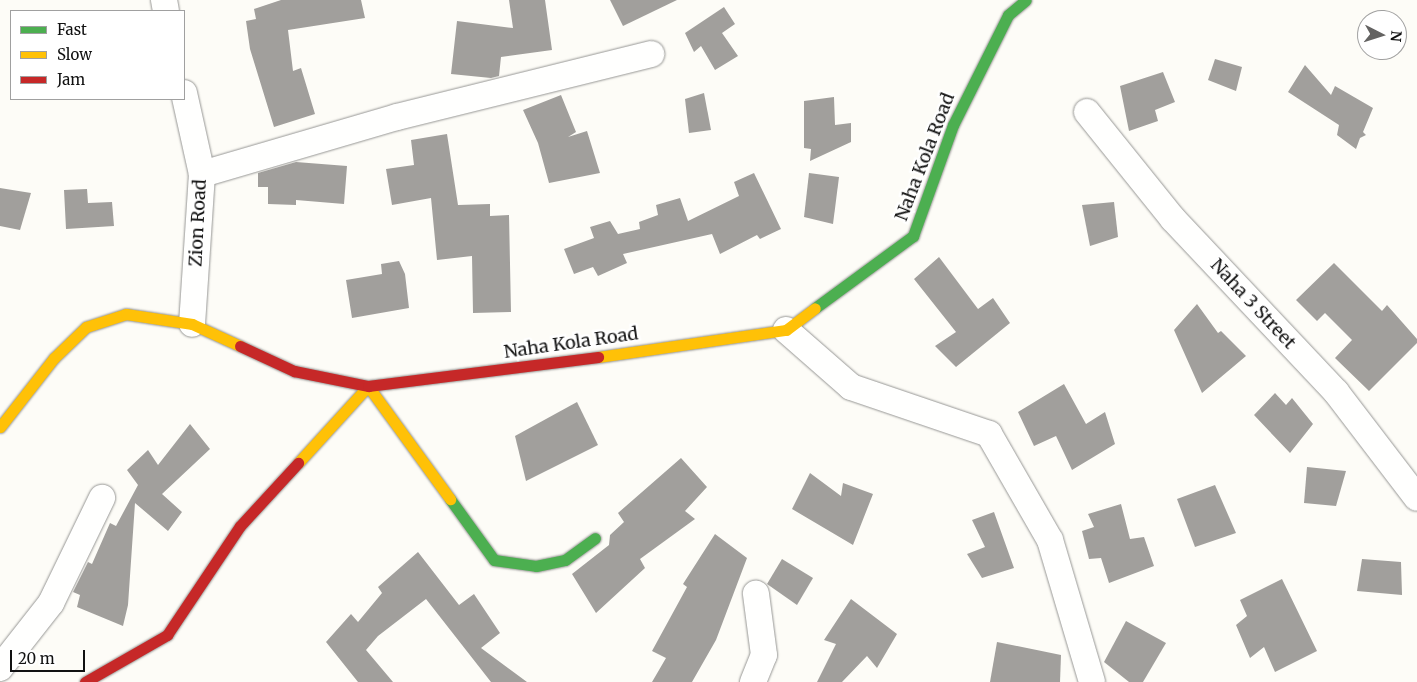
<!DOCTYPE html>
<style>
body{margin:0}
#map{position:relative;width:1417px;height:682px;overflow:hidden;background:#fdfcf7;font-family:Merriweather,serif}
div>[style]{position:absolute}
.building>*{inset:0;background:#a19f9c}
.roads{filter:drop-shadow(0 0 1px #979795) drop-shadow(0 0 1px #979795)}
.street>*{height:26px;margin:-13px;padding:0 13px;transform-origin:13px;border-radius:13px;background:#fffffe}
.fast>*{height:11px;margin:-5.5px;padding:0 5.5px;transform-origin:5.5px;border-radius:5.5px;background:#4caf50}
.slow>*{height:11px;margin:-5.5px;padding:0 5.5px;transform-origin:5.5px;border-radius:5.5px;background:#ffc107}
.jam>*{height:11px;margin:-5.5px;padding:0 5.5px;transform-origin:5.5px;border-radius:5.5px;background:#c62828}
span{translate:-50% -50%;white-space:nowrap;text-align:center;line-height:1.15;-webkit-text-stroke:5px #fff;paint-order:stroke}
.street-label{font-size:18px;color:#111}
.legend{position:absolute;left:10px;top:10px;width:175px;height:90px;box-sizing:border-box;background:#fff;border:1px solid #a0a0a0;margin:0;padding:6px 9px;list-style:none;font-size:15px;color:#111}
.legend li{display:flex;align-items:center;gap:10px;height:25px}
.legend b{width:25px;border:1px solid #a0a0a0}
.north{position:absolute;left:1357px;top:10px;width:50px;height:50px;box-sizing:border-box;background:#fff;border:1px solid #a0a0a0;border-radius:50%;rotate:95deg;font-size:14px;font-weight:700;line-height:20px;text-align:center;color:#111}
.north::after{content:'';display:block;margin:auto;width:18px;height:22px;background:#646362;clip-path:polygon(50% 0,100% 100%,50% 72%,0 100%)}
.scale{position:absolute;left:10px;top:650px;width:75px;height:22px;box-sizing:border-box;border:2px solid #111;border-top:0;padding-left:6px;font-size:15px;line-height:18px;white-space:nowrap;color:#111;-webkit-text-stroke:4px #fff;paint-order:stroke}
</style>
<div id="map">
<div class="building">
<i style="clip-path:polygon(281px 0,361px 0,365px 18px,288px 30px,293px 71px,301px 68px,315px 114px,274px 127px,250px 49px,246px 21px,256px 19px,254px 9px)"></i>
<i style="clip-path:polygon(509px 0,545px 0,552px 50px,501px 57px,499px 76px,491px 78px,451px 74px,457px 21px,513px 28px)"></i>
<i style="clip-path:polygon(610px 0,677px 0,623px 26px)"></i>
<i style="clip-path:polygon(724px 7px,735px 24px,722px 33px,738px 56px,715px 70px,701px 46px,694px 52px,685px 33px)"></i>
<i style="clip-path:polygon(1215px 59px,1242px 67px,1236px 91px,1208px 80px)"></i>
<i style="clip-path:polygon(1305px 65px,1331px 95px,1335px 86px,1373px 108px,1363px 132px,1366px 135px,1360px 138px,1356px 149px,1337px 135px,1339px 125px,1288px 92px)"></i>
<i style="clip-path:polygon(1163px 72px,1175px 102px,1155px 110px,1158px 121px,1129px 131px,1120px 86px)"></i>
<i style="clip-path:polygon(704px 93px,711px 130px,689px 133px,685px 99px)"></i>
<i style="clip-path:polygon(561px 95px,576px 132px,568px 137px,587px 131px,600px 173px,549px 183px,538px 143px,523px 110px)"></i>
<i style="clip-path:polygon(834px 97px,835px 125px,851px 123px,851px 142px,810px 161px,811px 149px,804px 148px,804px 101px)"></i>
<i style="clip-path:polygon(447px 134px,458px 205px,490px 204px,490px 216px,509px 215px,511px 312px,473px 313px,472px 256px,437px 260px,431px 198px,392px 205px,386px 169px,414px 165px,411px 140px)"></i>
<i style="clip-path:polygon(296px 162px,347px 166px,344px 204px,296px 200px,296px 205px,268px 204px,268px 187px,258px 187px,258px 173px)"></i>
<i style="clip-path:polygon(754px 173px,781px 229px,760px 239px,757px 235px,720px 254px,712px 234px,623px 254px,627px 263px,598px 276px,593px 267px,574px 274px,564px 249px,594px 238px,590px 227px,610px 221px,618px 234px,640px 229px,639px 222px,658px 215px,656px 205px,680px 198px,688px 221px,739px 196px,734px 182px)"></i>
<i style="clip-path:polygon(809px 173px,839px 177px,833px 224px,804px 217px)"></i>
<i style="clip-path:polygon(0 188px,31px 193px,20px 230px,0 226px)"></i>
<i style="clip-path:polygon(87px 189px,88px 203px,112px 202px,114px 226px,66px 229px,64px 190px)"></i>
<i style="clip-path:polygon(1114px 202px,1118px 237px,1090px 246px,1082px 205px)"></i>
<i style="clip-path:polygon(939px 257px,978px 309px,993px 298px,1010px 323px,956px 367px,935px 346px,956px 332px,914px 279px)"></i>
<i style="clip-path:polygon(399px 261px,405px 274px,409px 308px,352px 318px,346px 280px,382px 274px,381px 264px)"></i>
<i style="clip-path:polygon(1334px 263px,1382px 311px,1387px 305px,1417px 339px,1417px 343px,1369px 391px,1335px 358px,1352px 340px,1325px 313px,1317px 321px,1296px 300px)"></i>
<i style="clip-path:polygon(1197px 304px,1218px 333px,1221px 331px,1246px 356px,1202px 393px,1174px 330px)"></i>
<i style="clip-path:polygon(1064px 384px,1086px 424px,1105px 412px,1115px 444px,1072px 470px,1056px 436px,1034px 446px,1018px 412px)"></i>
<i style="clip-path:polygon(1275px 393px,1286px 405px,1292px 398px,1313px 424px,1290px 453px,1254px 415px)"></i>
<i style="clip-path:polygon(577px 402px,598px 445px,526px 481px,515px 436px)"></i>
<i style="clip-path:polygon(190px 424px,210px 449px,162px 494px,182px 512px,168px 531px,135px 503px,128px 605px,123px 626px,77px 607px,80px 595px,73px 592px,88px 562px,92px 564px,110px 523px,116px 526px,138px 485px,127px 470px,148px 450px,158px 465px)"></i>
<i style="clip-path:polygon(681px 458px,707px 487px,685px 511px,695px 519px,640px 559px,645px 568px,596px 613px,572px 574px,609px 545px,610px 535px,624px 522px,618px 513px)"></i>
<i style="clip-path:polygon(1307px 467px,1346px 471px,1336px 506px,1304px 503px)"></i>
<i style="clip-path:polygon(810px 473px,841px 496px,843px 483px,873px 494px,853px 545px,792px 509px)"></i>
<i style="clip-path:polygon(1215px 485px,1236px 533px,1195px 547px,1177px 499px)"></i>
<i style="clip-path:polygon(1121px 504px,1130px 539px,1144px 537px,1154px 566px,1109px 583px,1101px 558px,1089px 559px,1082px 531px,1094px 527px,1088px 514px)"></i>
<i style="clip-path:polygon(994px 512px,1014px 568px,982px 578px,967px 554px,985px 547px,972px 520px)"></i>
<i style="clip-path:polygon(715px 534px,747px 558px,716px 640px,692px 682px,652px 682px,666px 658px,652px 651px,687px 587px,683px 584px)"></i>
<i style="clip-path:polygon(418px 552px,459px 605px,474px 594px,500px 633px,481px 648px,527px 682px,491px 682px,426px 599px,378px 636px,366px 650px,393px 682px,358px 682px,326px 642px,351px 614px,358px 622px,382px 593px,378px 587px)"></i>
<i style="clip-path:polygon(782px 559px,813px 578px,797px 605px,767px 584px)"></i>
<i style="clip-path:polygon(1362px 559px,1401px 562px,1402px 595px,1357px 591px)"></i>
<i style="clip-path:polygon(1282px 579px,1317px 651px,1275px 672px,1264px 647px,1250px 658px,1236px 625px,1247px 616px,1240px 600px)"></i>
<i style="clip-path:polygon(851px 599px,897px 634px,877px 668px,867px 656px,842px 682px,817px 682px,836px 644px,824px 640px)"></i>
<i style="clip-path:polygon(1126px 621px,1166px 643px,1143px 682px,1129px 682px,1104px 662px)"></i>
<i style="clip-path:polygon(997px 642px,1061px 655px,1060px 682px,990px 682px)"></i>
</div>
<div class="roads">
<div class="street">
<i style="left:164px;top:0;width:11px;rotate:80deg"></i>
<i style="left:184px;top:93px;width:83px;rotate:77.5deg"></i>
<i style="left:202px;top:174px;width:150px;rotate:93.8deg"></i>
<i style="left:1087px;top:112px;width:137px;rotate:51.2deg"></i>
<i style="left:1173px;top:219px;width:238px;rotate:46.7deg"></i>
<i style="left:1336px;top:392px;width:133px;rotate:52.6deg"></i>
<i style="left:202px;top:174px;width:203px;rotate:-16.3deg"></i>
<i style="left:397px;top:117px;width:262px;rotate:-13.9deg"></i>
<i style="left:786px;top:330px;width:86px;rotate:41.2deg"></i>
<i style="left:851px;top:387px;width:146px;rotate:18.8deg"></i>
<i style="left:989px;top:434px;width:122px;rotate:60.1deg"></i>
<i style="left:1050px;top:540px;width:148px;rotate:73.5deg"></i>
<i style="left:0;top:668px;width:83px;rotate:-51.9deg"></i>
<i style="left:51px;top:603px;width:117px;rotate:-64.1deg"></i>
<i style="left:753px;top:682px;width:29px;rotate:-68deg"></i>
<i style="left:764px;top:655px;width:62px;rotate:-97.5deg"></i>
</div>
<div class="fast">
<i style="left:815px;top:308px;width:122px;rotate:-36.3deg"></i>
<i style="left:913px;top:236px;width:118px;rotate:-70.2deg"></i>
<i style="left:953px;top:125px;width:123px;rotate:-63.4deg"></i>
<i style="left:1008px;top:15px;width:23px;rotate:-40deg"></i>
<i style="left:450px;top:499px;width:75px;rotate:54.2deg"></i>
<i style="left:494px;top:560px;width:42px;rotate:8.1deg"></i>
<i style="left:536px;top:566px;width:30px;rotate:-12deg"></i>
<i style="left:565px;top:560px;width:37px;rotate:-36deg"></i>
</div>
<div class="slow">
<i style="left:598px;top:357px;width:190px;rotate:-8.2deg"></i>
<i style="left:786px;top:330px;width:36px;rotate:-37deg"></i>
<i style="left:0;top:427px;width:88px;rotate:-52deg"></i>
<i style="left:54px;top:358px;width:45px;rotate:-44.1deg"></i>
<i style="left:86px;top:327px;width:42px;rotate:-18deg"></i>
<i style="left:126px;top:314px;width:67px;rotate:8.6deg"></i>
<i style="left:192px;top:324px;width:53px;rotate:24.6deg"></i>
<i style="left:298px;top:463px;width:104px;rotate:-47.7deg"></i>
<i style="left:368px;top:386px;width:140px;rotate:54deg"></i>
</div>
<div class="jam">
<i style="left:240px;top:346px;width:60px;rotate:24.8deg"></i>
<i style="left:294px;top:371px;width:76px;rotate:11.5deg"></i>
<i style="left:368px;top:386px;width:232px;rotate:-7.2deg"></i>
<i style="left:85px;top:682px;width:95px;rotate:-29.8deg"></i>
<i style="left:167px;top:635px;width:131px;rotate:-56.2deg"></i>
<i style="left:240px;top:526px;width:86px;rotate:-47.4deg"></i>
</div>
</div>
<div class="street-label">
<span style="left:925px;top:157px;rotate:-69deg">Naha Kola Road</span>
<span style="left:198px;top:223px;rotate:-87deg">Zion Road</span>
<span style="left:1253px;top:304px;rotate:47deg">Naha 3 Street</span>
<span style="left:571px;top:343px;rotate:-8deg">Naha Kola Road</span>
</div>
<ul class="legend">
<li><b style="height:6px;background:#4caf50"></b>Fast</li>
<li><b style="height:6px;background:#ffc107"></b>Slow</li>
<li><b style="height:6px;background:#c62828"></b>Jam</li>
</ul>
<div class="north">N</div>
<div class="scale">20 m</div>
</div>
